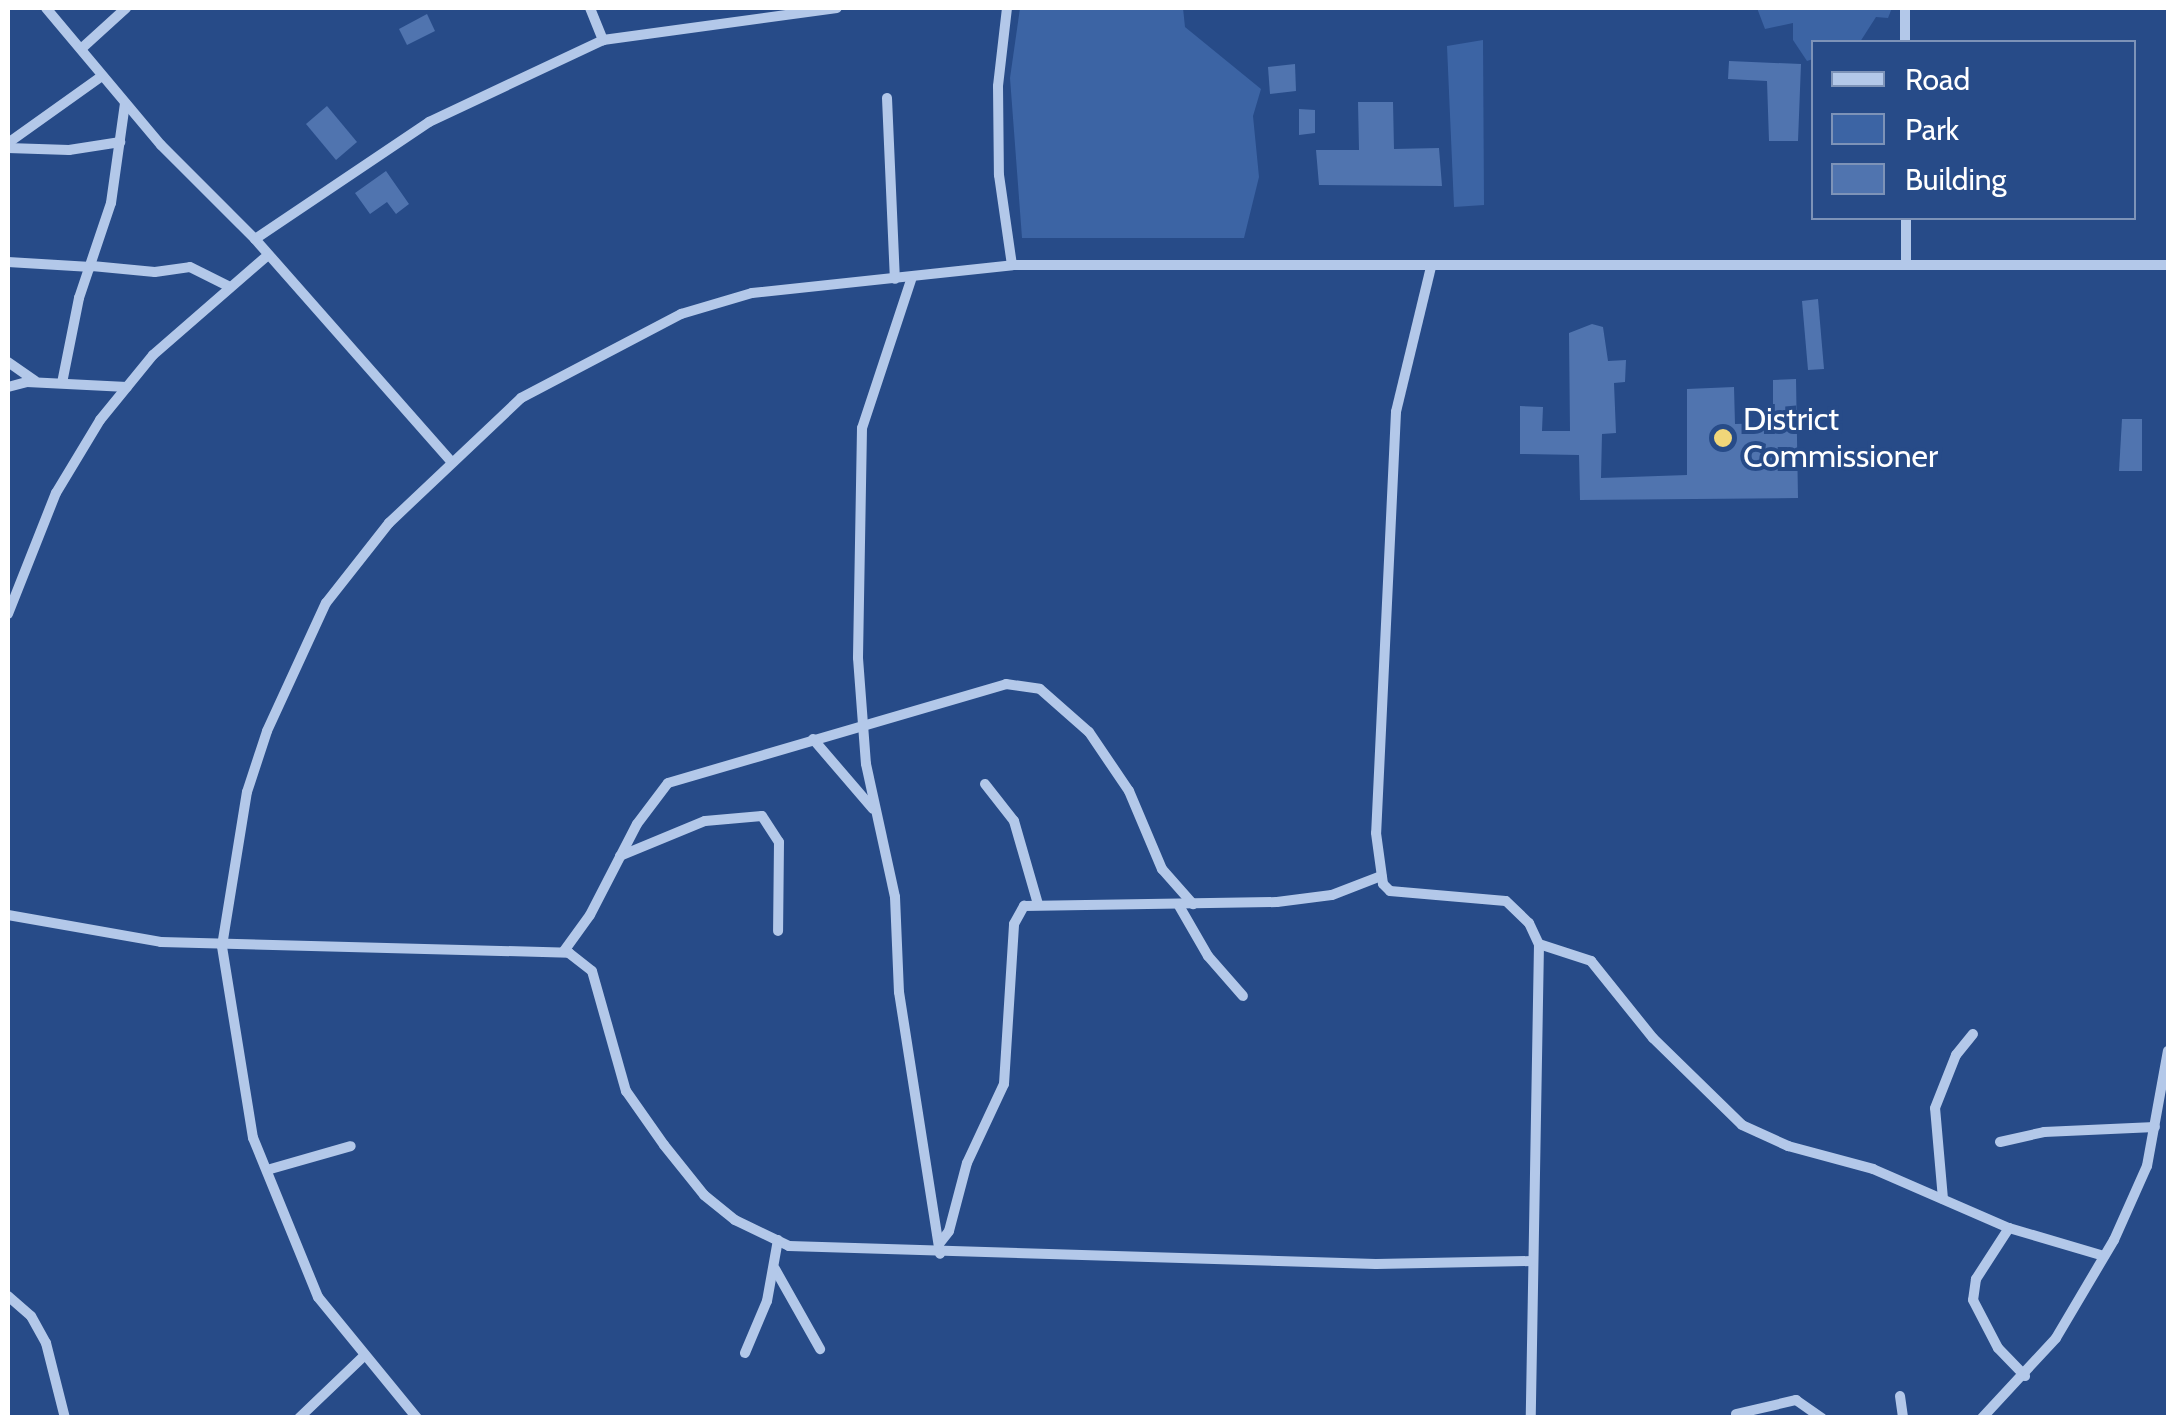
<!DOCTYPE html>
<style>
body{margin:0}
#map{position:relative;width:2176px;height:1425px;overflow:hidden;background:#274b88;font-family:Cabin,sans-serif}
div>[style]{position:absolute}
.green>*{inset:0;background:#3c64a4}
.building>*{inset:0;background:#5074af}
.street>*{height:10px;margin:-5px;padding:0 5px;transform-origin:5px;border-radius:5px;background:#b3c8e9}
.dots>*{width:28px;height:28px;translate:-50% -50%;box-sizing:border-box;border:5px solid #274b88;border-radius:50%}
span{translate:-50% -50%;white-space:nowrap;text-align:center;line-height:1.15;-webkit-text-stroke:8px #274b88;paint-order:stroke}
.poi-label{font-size:32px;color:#fff}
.left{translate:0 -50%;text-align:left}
.frame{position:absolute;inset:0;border:10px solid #fff;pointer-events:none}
.legend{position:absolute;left:1811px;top:40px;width:325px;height:180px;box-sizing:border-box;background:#274b88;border:2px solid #7d93b8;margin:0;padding:12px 18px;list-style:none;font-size:30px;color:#fff}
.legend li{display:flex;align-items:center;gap:20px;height:50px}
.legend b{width:50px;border:2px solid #7d93b8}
</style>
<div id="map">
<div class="green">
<i style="clip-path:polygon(1020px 8px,1183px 8px,1185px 27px,1261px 89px,1253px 116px,1259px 177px,1244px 238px,1022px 238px,1010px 78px)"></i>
<i style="clip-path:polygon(1757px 8px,1892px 8px,1888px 18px,1876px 17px,1860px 42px,1814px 42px,1813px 59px,1807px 61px,1793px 40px,1793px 23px,1765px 29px)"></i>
<i style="clip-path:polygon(1483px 40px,1484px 205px,1454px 207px,1447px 46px)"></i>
</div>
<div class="building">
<i style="clip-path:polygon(427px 14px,435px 31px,407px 45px,399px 29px)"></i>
<i style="clip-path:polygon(1729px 61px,1801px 64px,1798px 141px,1769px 141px,1767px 81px,1728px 79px)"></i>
<i style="clip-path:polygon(1295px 64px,1296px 91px,1270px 94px,1268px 67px)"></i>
<i style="clip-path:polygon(1358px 102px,1393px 102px,1394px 149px,1439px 148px,1442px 186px,1319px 185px,1316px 150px,1359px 150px)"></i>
<i style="clip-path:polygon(327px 106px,357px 142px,336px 160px,306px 124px)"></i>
<i style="clip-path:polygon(1299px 109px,1315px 110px,1315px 133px,1299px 135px)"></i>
<i style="clip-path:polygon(386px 171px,409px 204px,396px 214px,387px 202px,370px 214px,355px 193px)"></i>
<i style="clip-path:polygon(1818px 299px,1824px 369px,1808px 370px,1802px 301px)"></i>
<i style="clip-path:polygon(1592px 324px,1603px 327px,1608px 361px,1626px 360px,1625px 382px,1614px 383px,1616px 433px,1602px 434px,1601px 478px,1687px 475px,1687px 389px,1734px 387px,1735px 424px,1773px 423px,1773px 380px,1796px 379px,1798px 498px,1580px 500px,1579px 455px,1520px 454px,1520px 406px,1543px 407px,1542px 431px,1570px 431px,1569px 333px)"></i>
<i style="clip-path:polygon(2122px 419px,2142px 419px,2142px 471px,2119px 471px)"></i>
</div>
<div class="street">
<i style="left:46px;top:8px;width:179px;rotate:50deg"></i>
<i style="left:161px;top:145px;width:133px;rotate:45deg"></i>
<i style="left:255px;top:239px;width:295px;rotate:48.6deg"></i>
<i style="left:590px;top:8px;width:35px;rotate:68deg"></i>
<i style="left:1007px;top:8px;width:79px;rotate:96.6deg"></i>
<i style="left:998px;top:86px;width:89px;rotate:89.4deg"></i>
<i style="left:999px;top:175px;width:91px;rotate:81.8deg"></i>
<i style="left:1905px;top:42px;width:34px;rotate:-90deg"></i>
<i style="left:81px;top:49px;width:61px;rotate:-42.3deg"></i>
<i style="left:887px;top:98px;width:181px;rotate:87.5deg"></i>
<i style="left:8px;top:143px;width:115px;rotate:-35.5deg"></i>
<i style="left:8px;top:148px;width:61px;rotate:1.9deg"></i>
<i style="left:69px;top:150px;width:52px;rotate:-8.9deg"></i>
<i style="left:1906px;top:218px;width:45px;rotate:90deg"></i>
<i style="left:255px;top:239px;width:210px;rotate:-33.9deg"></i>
<i style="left:429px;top:122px;width:192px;rotate:-25.2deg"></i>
<i style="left:603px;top:40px;width:236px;rotate:-7.8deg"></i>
<i style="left:8px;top:262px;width:83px;rotate:3.4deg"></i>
<i style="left:92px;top:266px;width:63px;rotate:5.4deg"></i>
<i style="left:155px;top:272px;width:35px;rotate:-8deg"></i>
<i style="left:190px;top:267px;width:42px;rotate:26.6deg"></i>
<i style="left:1431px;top:267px;width:149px;rotate:103.6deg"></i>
<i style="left:1396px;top:412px;width:421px;rotate:92.7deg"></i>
<i style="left:1376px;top:833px;width:51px;rotate:82.2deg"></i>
<i style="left:1383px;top:884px;width:10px;rotate:45deg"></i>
<i style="left:1390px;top:891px;width:116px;rotate:4.9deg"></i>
<i style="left:1506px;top:901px;width:32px;rotate:44deg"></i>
<i style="left:1529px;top:923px;width:23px;rotate:65deg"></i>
<i style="left:1539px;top:944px;width:474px;rotate:91deg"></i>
<i style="left:912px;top:277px;width:159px;rotate:108.3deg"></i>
<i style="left:862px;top:428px;width:230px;rotate:91deg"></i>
<i style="left:858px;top:658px;width:106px;rotate:85.7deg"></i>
<i style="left:866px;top:764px;width:136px;rotate:77.7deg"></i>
<i style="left:895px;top:897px;width:95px;rotate:87.6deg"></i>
<i style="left:899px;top:992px;width:265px;rotate:81.1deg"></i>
<i style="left:8px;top:362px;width:33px;rotate:35deg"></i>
<i style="left:62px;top:383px;width:87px;rotate:-78.7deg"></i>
<i style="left:79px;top:298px;width:100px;rotate:-71.4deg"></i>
<i style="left:111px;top:203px;width:101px;rotate:-82deg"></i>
<i style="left:8px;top:387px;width:20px;rotate:-15deg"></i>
<i style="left:27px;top:382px;width:100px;rotate:2.9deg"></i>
<i style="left:8px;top:614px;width:130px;rotate:-68.4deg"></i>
<i style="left:56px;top:493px;width:85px;rotate:-58.9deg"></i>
<i style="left:100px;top:420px;width:84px;rotate:-50.8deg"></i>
<i style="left:153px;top:355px;width:151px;rotate:-41deg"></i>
<i style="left:813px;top:739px;width:92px;rotate:49.4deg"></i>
<i style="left:985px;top:784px;width:47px;rotate:51.9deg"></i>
<i style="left:1014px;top:821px;width:86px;rotate:73.9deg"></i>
<i style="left:620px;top:856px;width:92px;rotate:-22.4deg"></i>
<i style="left:705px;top:821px;width:57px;rotate:-5deg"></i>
<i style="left:762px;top:816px;width:31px;rotate:57deg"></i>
<i style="left:779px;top:842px;width:89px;rotate:90.6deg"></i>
<i style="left:1178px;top:904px;width:60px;rotate:60deg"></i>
<i style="left:1208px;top:956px;width:53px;rotate:48.8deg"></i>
<i style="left:8px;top:915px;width:155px;rotate:10deg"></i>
<i style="left:161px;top:942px;width:408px;rotate:1.5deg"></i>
<i style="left:569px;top:953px;width:29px;rotate:38deg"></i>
<i style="left:592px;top:971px;width:125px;rotate:74.2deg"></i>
<i style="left:626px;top:1091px;width:66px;rotate:54.9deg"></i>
<i style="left:664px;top:1145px;width:64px;rotate:51.3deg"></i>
<i style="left:704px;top:1195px;width:40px;rotate:39deg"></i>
<i style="left:735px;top:1220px;width:60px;rotate:25.7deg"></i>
<i style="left:789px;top:1246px;width:587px;rotate:1.76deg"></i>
<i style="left:1376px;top:1264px;width:156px;rotate:-1.1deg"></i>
<i style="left:1539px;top:944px;width:55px;rotate:18.1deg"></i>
<i style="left:1591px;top:961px;width:99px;rotate:51.2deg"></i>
<i style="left:1653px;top:1038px;width:124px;rotate:44.3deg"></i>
<i style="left:1742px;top:1125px;width:51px;rotate:24.5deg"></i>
<i style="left:1788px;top:1146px;width:88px;rotate:15.1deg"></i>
<i style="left:1873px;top:1169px;width:148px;rotate:23.5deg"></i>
<i style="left:2009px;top:1228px;width:99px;rotate:16.4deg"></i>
<i style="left:564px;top:951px;width:44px;rotate:-54.2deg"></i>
<i style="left:590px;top:915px;width:102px;rotate:-62.7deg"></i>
<i style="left:637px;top:824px;width:51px;rotate:-52.9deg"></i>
<i style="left:668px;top:783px;width:352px;rotate:-16.3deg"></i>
<i style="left:1006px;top:684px;width:34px;rotate:8deg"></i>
<i style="left:1040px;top:689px;width:65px;rotate:41.3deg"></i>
<i style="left:1089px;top:732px;width:71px;rotate:55.9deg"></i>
<i style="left:1129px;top:791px;width:85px;rotate:67.1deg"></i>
<i style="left:1162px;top:869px;width:47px;rotate:48.5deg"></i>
<i style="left:2000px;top:1142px;width:45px;rotate:-12.8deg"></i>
<i style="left:2044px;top:1132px;width:111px;rotate:-2.6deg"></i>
<i style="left:267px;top:1170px;width:87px;rotate:-15.9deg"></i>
<i style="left:1943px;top:1199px;width:91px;rotate:-95deg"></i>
<i style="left:1935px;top:1108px;width:57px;rotate:-68.4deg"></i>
<i style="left:1956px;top:1055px;width:27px;rotate:-51deg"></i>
<i style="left:2009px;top:1228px;width:61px;rotate:122.9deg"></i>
<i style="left:1976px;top:1279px;width:21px;rotate:98deg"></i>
<i style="left:1973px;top:1300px;width:54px;rotate:62.5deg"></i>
<i style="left:1998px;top:1348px;width:39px;rotate:46deg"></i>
<i style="left:939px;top:1244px;width:16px;rotate:-52deg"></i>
<i style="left:949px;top:1231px;width:70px;rotate:-75.2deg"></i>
<i style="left:967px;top:1163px;width:87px;rotate:-64.9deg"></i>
<i style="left:1004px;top:1084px;width:160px;rotate:-86.4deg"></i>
<i style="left:1014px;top:924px;width:21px;rotate:-61deg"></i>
<i style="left:1024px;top:906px;width:253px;rotate:-0.9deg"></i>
<i style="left:1277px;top:902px;width:55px;rotate:-7.3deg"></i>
<i style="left:1332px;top:895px;width:53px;rotate:-21.2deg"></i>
<i style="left:775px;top:1269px;width:92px;rotate:60.6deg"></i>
<i style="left:8px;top:1296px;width:30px;rotate:41deg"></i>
<i style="left:31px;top:1316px;width:31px;rotate:61deg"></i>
<i style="left:46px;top:1343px;width:77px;rotate:75.8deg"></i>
<i style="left:745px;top:1353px;width:56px;rotate:-67.1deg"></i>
<i style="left:767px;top:1301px;width:62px;rotate:-79.8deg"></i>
<i style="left:1900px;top:1396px;width:22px;rotate:82deg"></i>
<i style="left:1736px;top:1414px;width:62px;rotate:-13.1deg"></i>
<i style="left:1796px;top:1400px;width:32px;rotate:35deg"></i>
<i style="left:299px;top:1418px;width:91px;rotate:-43.7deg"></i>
<i style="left:417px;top:1418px;width:156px;rotate:-129.3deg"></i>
<i style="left:318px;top:1297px;width:172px;rotate:-112.2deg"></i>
<i style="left:253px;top:1138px;width:194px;rotate:-99.2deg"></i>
<i style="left:222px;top:946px;width:156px;rotate:-80.8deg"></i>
<i style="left:247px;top:792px;width:64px;rotate:-71.8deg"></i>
<i style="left:267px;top:731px;width:141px;rotate:-65.3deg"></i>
<i style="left:326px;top:603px;width:102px;rotate:-51.8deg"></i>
<i style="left:389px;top:523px;width:182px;rotate:-43.4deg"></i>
<i style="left:521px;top:398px;width:181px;rotate:-27.7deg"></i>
<i style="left:681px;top:314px;width:74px;rotate:-16.5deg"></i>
<i style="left:752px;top:293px;width:262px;rotate:-6.1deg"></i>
<i style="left:1012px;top:265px;width:1156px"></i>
<i style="left:1982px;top:1418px;width:109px;rotate:-47.2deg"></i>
<i style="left:2056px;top:1338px;width:114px;rotate:-59.4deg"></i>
<i style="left:2114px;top:1240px;width:81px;rotate:-66deg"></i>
<i style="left:2147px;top:1166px;width:117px;rotate:-79.7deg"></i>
</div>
<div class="dots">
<i style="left:1723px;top:438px;background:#f1d679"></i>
</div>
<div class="poi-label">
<span class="left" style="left:1743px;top:438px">District<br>Commissioner</span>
</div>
<div class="frame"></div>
<ul class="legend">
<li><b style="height:12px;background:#b3c8e9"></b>Road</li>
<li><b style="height:28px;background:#3c64a4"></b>Park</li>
<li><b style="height:28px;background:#5074af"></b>Building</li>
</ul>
</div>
